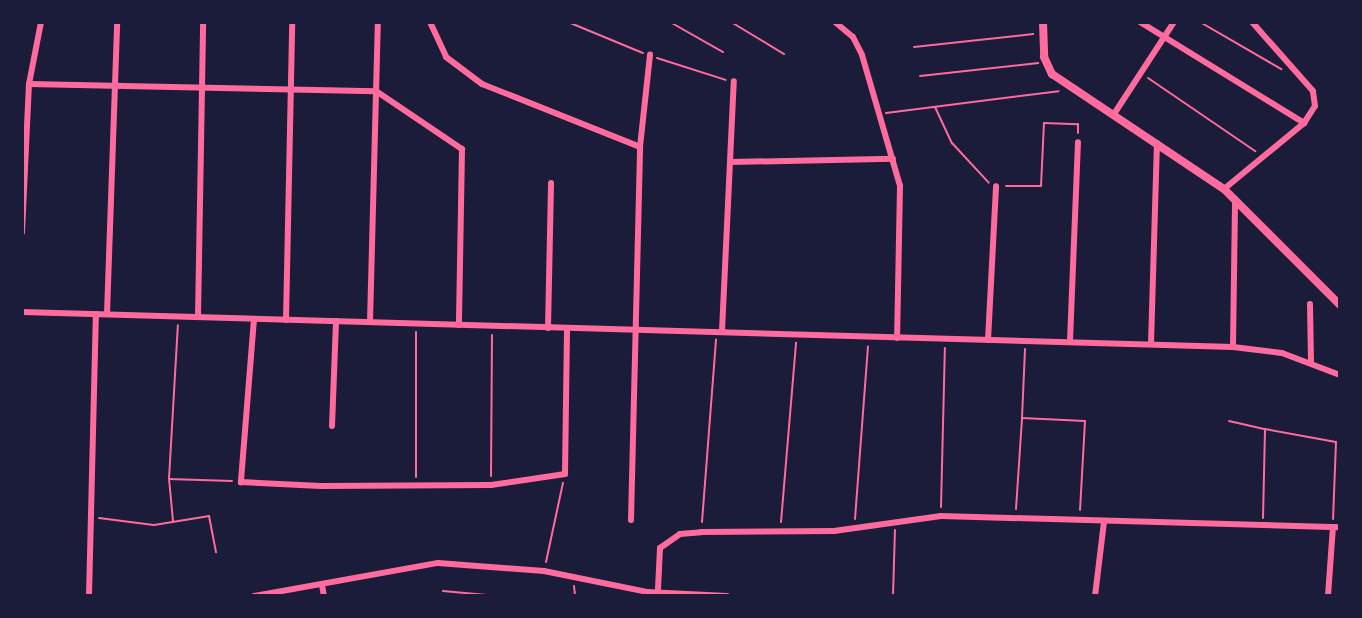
<!DOCTYPE html>
<style>
body{margin:0}
#map{position:relative;width:1362px;height:618px;overflow:hidden;background:#1b1b3a;font-family:"Roboto Condensed",sans-serif}
div>[style]{position:absolute}
.path>*{height:2px;margin:-1px;padding:0 1px;transform-origin:1px;border-radius:1px;background:#ff6b9d}
.minor>*{height:6px;margin:-3px;padding:0 3px;transform-origin:3px;border-radius:3px;background:#ff6b9d}
.tertiary>*{height:8px;margin:-4px;padding:0 4px;transform-origin:4px;border-radius:4px;background:#ff6b9d}
span{translate:-50% -50%;white-space:nowrap;text-align:center;line-height:1.15;-webkit-text-stroke:4.5px #1b1b3a;paint-order:stroke}
.frame{position:absolute;inset:0;border:24px solid #1b1b3a;pointer-events:none}
</style>
<div id="map">
<div class="path">
<i style="left:568px;top:22px;width:81px;rotate:22.5deg"></i>
<i style="left:670px;top:22px;width:61px;rotate:29.5deg"></i>
<i style="left:731px;top:22px;width:62px;rotate:31.1deg"></i>
<i style="left:1200px;top:22px;width:94px;rotate:30.1deg"></i>
<i style="left:914px;top:47px;width:120px;rotate:-6.2deg"></i>
<i style="left:657px;top:58px;width:72px;rotate:17.7deg"></i>
<i style="left:920px;top:76px;width:119px;rotate:-6.3deg"></i>
<i style="left:1148px;top:78px;width:130px;rotate:34.3deg"></i>
<i style="left:935px;top:107px;width:40px;rotate:65deg"></i>
<i style="left:952px;top:143px;width:54px;rotate:47.2deg"></i>
<i style="left:886px;top:113px;width:174px;rotate:-7.2deg"></i>
<i style="left:1006px;top:186px;width:35px"></i>
<i style="left:1041px;top:186px;width:63px;rotate:-87.3deg"></i>
<i style="left:1044px;top:123px;width:34px;rotate:2deg"></i>
<i style="left:1078px;top:124px;width:9px;rotate:90deg"></i>
<i style="left:416px;top:332px;width:145px;rotate:90deg"></i>
<i style="left:1022px;top:418px;width:69px;rotate:-87.5deg"></i>
<i style="left:1229px;top:421px;width:37px;rotate:13deg"></i>
<i style="left:491px;top:476px;width:141px;rotate:-89.6deg"></i>
<i style="left:169px;top:479px;width:63px;rotate:1.8deg"></i>
<i style="left:941px;top:507px;width:159px;rotate:-88.6deg"></i>
<i style="left:1016px;top:509px;width:91px;rotate:-86.2deg"></i>
<i style="left:1022px;top:418px;width:63px;rotate:2.7deg"></i>
<i style="left:1085px;top:421px;width:89px;rotate:93.2deg"></i>
<i style="left:99px;top:518px;width:55px;rotate:7.3deg"></i>
<i style="left:154px;top:525px;width:56px;rotate:-9.3deg"></i>
<i style="left:209px;top:516px;width:37px;rotate:79deg"></i>
<i style="left:1263px;top:518px;width:89px;rotate:-88.7deg"></i>
<i style="left:1265px;top:429px;width:72px;rotate:10.4deg"></i>
<i style="left:1336px;top:442px;width:77px;rotate:92.2deg"></i>
<i style="left:855px;top:519px;width:173px;rotate:-85.7deg"></i>
<i style="left:173px;top:521px;width:42px;rotate:-95.4deg"></i>
<i style="left:169px;top:479px;width:154px;rotate:-86.7deg"></i>
<i style="left:702px;top:522px;width:183px;rotate:-85.6deg"></i>
<i style="left:781px;top:522px;width:180px;rotate:-85.2deg"></i>
<i style="left:546px;top:562px;width:81px;rotate:-77.9deg"></i>
<i style="left:574px;top:586px;width:10px;rotate:84deg"></i>
<i style="left:443px;top:591px;width:55px;rotate:5.2deg"></i>
<i style="left:893px;top:596px;width:66px;rotate:-88.3deg"></i>
</div>
<div class="minor">
<i style="left:430px;top:22px;width:38px;rotate:65deg"></i>
<i style="left:446px;top:57px;width:45px;rotate:36.9deg"></i>
<i style="left:482px;top:84px;width:170px;rotate:21.7deg"></i>
<i style="left:835px;top:22px;width:23px;rotate:40deg"></i>
<i style="left:853px;top:37px;width:20px;rotate:63deg"></i>
<i style="left:862px;top:55px;width:136px;rotate:73.8deg"></i>
<i style="left:900px;top:186px;width:152px;rotate:91.1deg"></i>
<i style="left:1140px;top:22px;width:193px;rotate:31.6deg"></i>
<i style="left:1304px;top:123px;width:20px;rotate:-57deg"></i>
<i style="left:1315px;top:106px;width:15px;rotate:-98deg"></i>
<i style="left:1313px;top:91px;width:92px;rotate:-131.5deg"></i>
<i style="left:29px;top:84px;width:347px;rotate:1.2deg"></i>
<i style="left:376px;top:91px;width:104px;rotate:34deg"></i>
<i style="left:462px;top:149px;width:176px;rotate:91deg"></i>
<i style="left:1114px;top:114px;width:110px;rotate:-56.9deg"></i>
<i style="left:730px;top:162px;width:163px;rotate:-1.1deg"></i>
<i style="left:1224px;top:189px;width:104px;rotate:-39.5deg"></i>
<i style="left:22px;top:232px;width:148px;rotate:-87.3deg"></i>
<i style="left:29px;top:84px;width:63px;rotate:-79deg"></i>
<i style="left:1310px;top:304px;width:57px;rotate:89deg"></i>
<i style="left:22px;top:312px;width:1212px;rotate:1.66deg"></i>
<i style="left:1233px;top:347px;width:49px;rotate:7deg"></i>
<i style="left:1282px;top:353px;width:62px;rotate:20.8deg"></i>
<i style="left:107px;top:314px;width:292px;rotate:-88deg"></i>
<i style="left:198px;top:317px;width:295px;rotate:-89deg"></i>
<i style="left:254px;top:319px;width:164px;rotate:94.6deg"></i>
<i style="left:241px;top:482px;width:80px;rotate:2.9deg"></i>
<i style="left:321px;top:486px;width:170px;rotate:-0.3deg"></i>
<i style="left:491px;top:485px;width:75px;rotate:-8.5deg"></i>
<i style="left:565px;top:474px;width:146px;rotate:-89.2deg"></i>
<i style="left:286px;top:320px;width:298px;rotate:-88.8deg"></i>
<i style="left:370px;top:322px;width:300px;rotate:-88.5deg"></i>
<i style="left:548px;top:328px;width:145px;rotate:-88.8deg"></i>
<i style="left:722px;top:331px;width:250px;rotate:-87.3deg"></i>
<i style="left:988px;top:340px;width:154px;rotate:-87deg"></i>
<i style="left:1070px;top:341px;width:199px;rotate:-87.7deg"></i>
<i style="left:1151px;top:344px;width:201px;rotate:-88.3deg"></i>
<i style="left:1233px;top:347px;width:148px;rotate:-89.2deg"></i>
<i style="left:332px;top:426px;width:105px;rotate:-87.8deg"></i>
<i style="left:631px;top:520px;width:373px;rotate:-88.6deg"></i>
<i style="left:640px;top:147px;width:93px;rotate:-83.8deg"></i>
<i style="left:322px;top:585px;width:11px;rotate:80deg"></i>
<i style="left:658px;top:589px;width:41px;rotate:-87.2deg"></i>
<i style="left:660px;top:548px;width:24px;rotate:-35deg"></i>
<i style="left:680px;top:534px;width:21px;rotate:-5deg"></i>
<i style="left:701px;top:532px;width:133px;rotate:-0.4deg"></i>
<i style="left:834px;top:531px;width:108px;rotate:-8deg"></i>
<i style="left:941px;top:516px;width:399px;rotate:1.6deg"></i>
<i style="left:89px;top:596px;width:282px;rotate:-88.6deg"></i>
<i style="left:254px;top:596px;width:187px;rotate:-10.2deg"></i>
<i style="left:438px;top:563px;width:106px;rotate:4.3deg"></i>
<i style="left:544px;top:571px;width:105px;rotate:11.5deg"></i>
<i style="left:647px;top:592px;width:80px;rotate:2.9deg"></i>
<i style="left:1095px;top:596px;width:75px;rotate:-83.1deg"></i>
<i style="left:1328px;top:596px;width:69px;rotate:-85.9deg"></i>
</div>
<div class="tertiary">
<i style="left:1043px;top:22px;width:35px;rotate:88deg"></i>
<i style="left:1044px;top:57px;width:19px;rotate:65deg"></i>
<i style="left:1052px;top:74px;width:207px;rotate:33.8deg"></i>
<i style="left:1224px;top:189px;width:164px;rotate:45deg"></i>
</div>
<div class="frame"></div>
</div>
